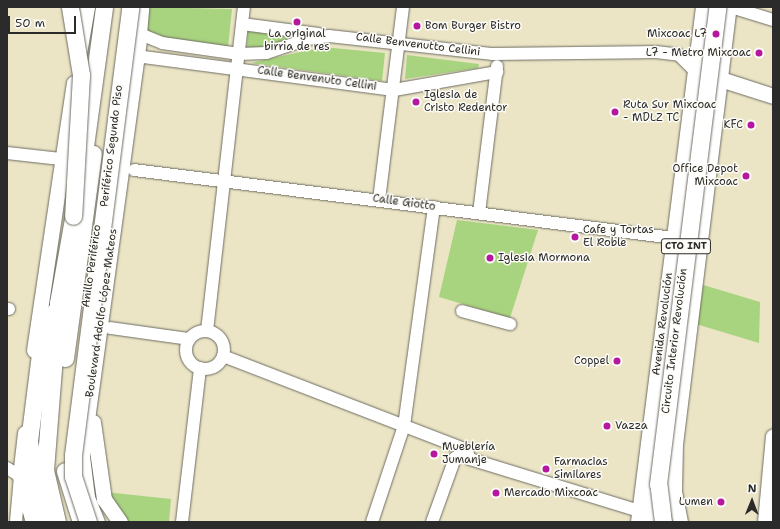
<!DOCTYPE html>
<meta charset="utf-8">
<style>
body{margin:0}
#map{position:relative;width:780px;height:529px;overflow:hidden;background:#ebe5c6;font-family:"Shantell Sans",sans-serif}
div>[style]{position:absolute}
.green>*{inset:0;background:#a8d37f}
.roads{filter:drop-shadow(0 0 1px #6e6c61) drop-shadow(0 0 1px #6e6c61)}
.minor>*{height:12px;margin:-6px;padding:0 6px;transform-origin:6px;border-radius:6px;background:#fff}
.minor>.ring{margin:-6px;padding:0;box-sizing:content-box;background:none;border:12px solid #fff;border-radius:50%}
.major>*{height:15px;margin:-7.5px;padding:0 7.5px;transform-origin:7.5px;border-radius:7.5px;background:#fff}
.highway>*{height:17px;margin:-8.5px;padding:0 8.5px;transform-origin:8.5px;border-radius:8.5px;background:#fff}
.bridges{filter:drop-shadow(0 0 1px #6e6c61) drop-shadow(0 0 1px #6e6c61)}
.highway-bridge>*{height:17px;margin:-8.5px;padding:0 8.5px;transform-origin:8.5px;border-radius:8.5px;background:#fff}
.dots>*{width:11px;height:11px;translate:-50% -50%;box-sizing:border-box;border:2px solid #fdfcf7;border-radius:50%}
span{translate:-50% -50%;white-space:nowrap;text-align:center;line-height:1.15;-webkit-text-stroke:3px #fdfcf7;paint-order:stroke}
.shield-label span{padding:1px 3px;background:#fdfcf7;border:1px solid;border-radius:3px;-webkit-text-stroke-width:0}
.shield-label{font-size:10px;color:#2b2b2b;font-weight:700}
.poi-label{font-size:11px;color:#2b2b2b}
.left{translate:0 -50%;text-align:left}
.right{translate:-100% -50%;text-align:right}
.street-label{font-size:11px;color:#2b2b2b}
.frame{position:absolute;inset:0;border:8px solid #2b2b2b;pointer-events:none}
.north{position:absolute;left:732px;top:481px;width:40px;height:40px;-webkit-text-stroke:3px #fdfcf7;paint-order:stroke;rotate:1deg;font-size:11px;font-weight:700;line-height:16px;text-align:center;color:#2b2b2b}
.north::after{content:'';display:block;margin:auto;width:14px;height:18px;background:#2b2b2b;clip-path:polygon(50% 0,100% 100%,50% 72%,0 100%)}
.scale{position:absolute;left:8px;top:16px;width:68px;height:18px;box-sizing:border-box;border:2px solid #2b2b2b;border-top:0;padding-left:5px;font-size:12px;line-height:14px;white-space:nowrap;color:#2b2b2b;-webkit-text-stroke:3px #fdfcf7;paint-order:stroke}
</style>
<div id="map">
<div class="green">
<i style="clip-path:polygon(149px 7px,232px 9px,228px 47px,162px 39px,146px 32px)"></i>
<i style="clip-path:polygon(248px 30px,304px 38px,277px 46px,247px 49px)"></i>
<i style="clip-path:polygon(323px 47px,385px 53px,382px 81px,251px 63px)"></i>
<i style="clip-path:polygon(407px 55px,479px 64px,478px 68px,405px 79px)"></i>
<i style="clip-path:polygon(457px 220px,538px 230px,510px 318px,439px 297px)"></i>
<i style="clip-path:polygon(700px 284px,760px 302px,759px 343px,696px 324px)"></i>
<i style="clip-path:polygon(105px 492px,171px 499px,169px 522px,125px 522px)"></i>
</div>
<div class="roads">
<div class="minor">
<i style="left:731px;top:7px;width:44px;rotate:17.2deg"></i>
<i style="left:242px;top:24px;width:77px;rotate:7.5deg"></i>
<i style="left:140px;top:34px;width:24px;rotate:22deg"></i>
<i style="left:162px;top:43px;width:78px;rotate:8.1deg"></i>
<i style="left:239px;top:54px;width:27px;rotate:-2deg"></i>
<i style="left:266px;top:53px;width:44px;rotate:-18.4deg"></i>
<i style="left:308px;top:39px;width:21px;rotate:-8deg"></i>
<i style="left:329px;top:36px;width:165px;rotate:6.3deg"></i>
<i style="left:493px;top:54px;width:163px;rotate:-0.7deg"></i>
<i style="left:656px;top:52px;width:23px;rotate:7deg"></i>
<i style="left:679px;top:55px;width:23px;rotate:45deg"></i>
<i style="left:136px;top:56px;width:260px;rotate:7.5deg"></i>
<i style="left:394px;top:90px;width:105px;rotate:-9.9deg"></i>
<i style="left:7px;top:153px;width:54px;rotate:6.3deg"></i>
<i style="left:134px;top:170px;width:544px;rotate:7.18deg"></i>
<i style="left:379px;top:200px;width:194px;rotate:-82.9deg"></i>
<i style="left:479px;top:213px;width:148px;rotate:-83deg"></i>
<i style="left:7px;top:309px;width:2px"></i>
<i style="left:462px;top:311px;width:50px;rotate:15.2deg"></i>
<i style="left:110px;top:328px;width:80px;rotate:7.9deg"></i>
<i style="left:207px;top:331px;width:326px;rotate:-83.5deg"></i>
<i class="ring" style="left:186px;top:331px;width:26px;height:26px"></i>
<i style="left:223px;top:356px;width:261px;rotate:21.1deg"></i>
<i style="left:466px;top:450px;width:10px;rotate:66deg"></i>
<i style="left:470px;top:459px;width:177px;rotate:17.1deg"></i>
<i style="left:7px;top:468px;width:15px;rotate:32deg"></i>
<i style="left:20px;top:476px;width:46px;rotate:95deg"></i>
<i style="left:182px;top:522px;width:155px;rotate:-83.3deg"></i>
<i style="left:372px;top:522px;width:101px;rotate:-71.6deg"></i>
<i style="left:404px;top:426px;width:221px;rotate:-82.2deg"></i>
<i style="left:432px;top:522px;width:68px;rotate:-70.2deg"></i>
<i style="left:455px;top:458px;width:14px;rotate:-36deg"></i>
</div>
<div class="major">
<i style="left:79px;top:53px;width:47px;rotate:-80.1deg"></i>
<i style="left:711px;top:76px;width:65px;rotate:17.9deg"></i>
<i style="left:34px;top:350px;width:270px;rotate:-81.5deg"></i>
<i style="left:93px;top:422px;width:78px;rotate:81.9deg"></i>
<i style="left:104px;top:499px;width:28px;rotate:55deg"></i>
<i style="left:25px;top:433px;width:43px;rotate:96.6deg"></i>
<i style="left:20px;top:476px;width:48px;rotate:74.2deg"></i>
<i style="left:97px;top:522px;width:27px;rotate:-112deg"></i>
<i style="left:87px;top:497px;width:41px;rotate:-97deg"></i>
<i style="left:82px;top:456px;width:427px;rotate:-82.2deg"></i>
<i style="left:638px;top:522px;width:519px;rotate:-82.81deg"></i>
<i style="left:680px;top:522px;width:33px;rotate:-101deg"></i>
<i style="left:674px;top:490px;width:46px;rotate:-88.8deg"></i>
<i style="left:675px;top:444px;width:440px;rotate:-83deg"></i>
<i style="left:765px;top:522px;width:86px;rotate:-84.7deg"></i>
</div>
<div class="highway">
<i style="left:137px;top:45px;width:38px;rotate:-85deg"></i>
<i style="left:82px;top:168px;width:162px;rotate:-82.2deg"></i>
<i style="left:65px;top:358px;width:206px;rotate:-82.2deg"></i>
<i style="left:65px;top:471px;width:53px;rotate:72.6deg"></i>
<i style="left:40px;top:522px;width:82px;rotate:-97.7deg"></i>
<i style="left:29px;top:441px;width:104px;rotate:-82.8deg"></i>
<i style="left:42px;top:338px;width:29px;rotate:-65deg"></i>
<i style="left:57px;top:522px;width:53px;rotate:-103deg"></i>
<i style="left:45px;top:470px;width:168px;rotate:-85.5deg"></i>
<i style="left:58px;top:303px;width:103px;rotate:-79.9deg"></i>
<i style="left:652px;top:522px;width:34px;rotate:-82deg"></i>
</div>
</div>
<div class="bridges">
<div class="highway-bridge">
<i style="left:70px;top:7px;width:69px;rotate:80.8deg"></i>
<i style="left:81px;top:75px;width:141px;rotate:93.2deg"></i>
<i style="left:88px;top:522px;width:48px;rotate:-108.1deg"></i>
<i style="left:73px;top:476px;width:21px;rotate:-90deg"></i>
<i style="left:73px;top:455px;width:452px;rotate:-82.7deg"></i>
<i style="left:663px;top:522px;width:38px;rotate:-97deg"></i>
<i style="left:658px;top:484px;width:481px;rotate:-82.9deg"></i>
</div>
</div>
<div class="dots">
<i style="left:297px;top:22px;background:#b5179e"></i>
<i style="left:417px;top:26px;background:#b5179e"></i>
<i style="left:716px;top:34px;background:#b5179e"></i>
<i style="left:759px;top:53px;background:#b5179e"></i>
<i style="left:416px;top:102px;background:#b5179e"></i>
<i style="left:615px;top:112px;background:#b5179e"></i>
<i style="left:751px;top:125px;background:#b5179e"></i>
<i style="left:746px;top:176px;background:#b5179e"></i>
<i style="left:575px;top:237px;background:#b5179e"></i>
<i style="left:490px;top:258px;background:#b5179e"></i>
<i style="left:617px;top:361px;background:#b5179e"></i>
<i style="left:607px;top:426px;background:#b5179e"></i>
<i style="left:434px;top:454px;background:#b5179e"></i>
<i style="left:546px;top:469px;background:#b5179e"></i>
<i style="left:496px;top:493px;background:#b5179e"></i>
<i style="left:721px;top:502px;background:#b5179e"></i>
</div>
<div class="shield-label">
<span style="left:686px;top:246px">CTO INT</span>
</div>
<div class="poi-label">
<span class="left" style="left:425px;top:26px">Bom Burger Bistro</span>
<span class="right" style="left:707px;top:34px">Mixcoac L7</span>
<span style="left:297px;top:41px">La original<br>birria de res</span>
<span class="right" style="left:751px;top:53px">L7 - Metro Mixcoac</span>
<span class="left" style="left:424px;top:102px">Iglesia de<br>Cristo Redentor</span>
<span class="left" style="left:623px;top:112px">Ruta Sur Mixcoac<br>- MDLZ TC</span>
<span class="right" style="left:743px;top:125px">KFC</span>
<span class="right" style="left:738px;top:176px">Office Depot<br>Mixcoac</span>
<span class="left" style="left:583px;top:237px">Cafe y Tortas<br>El Roble</span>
<span class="left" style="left:498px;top:258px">Iglesia Mormona</span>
<span class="right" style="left:609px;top:361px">Coppel</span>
<span class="left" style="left:615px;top:426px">Vazza</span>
<span class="left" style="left:442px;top:454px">Mueblería<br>Jumanje</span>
<span class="left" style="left:554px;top:469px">Farmacias<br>Similares</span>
<span class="left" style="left:504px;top:493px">Mercado Mixcoac</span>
<span class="right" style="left:713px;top:502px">Lumen</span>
</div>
<div class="street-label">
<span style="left:418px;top:45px;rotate:7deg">Calle Benvenutto Cellini</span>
<span style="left:317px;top:79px;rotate:8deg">Calle Benvenuto Cellini</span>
<span style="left:112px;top:146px;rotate:-83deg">Periférico Segundo Piso</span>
<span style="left:404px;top:203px;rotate:8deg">Calle Giotto</span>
<span style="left:92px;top:266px;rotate:-82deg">Anillo Periférico</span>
<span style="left:102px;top:313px;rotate:-82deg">Boulevard Adolfo López Mateos</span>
<span style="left:663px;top:324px;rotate:-83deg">Avenida Revolución</span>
<span style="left:675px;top:341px;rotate:-83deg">Circuito Interior Revolución</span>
</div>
<div class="frame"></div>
<div class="north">N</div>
<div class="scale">50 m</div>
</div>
